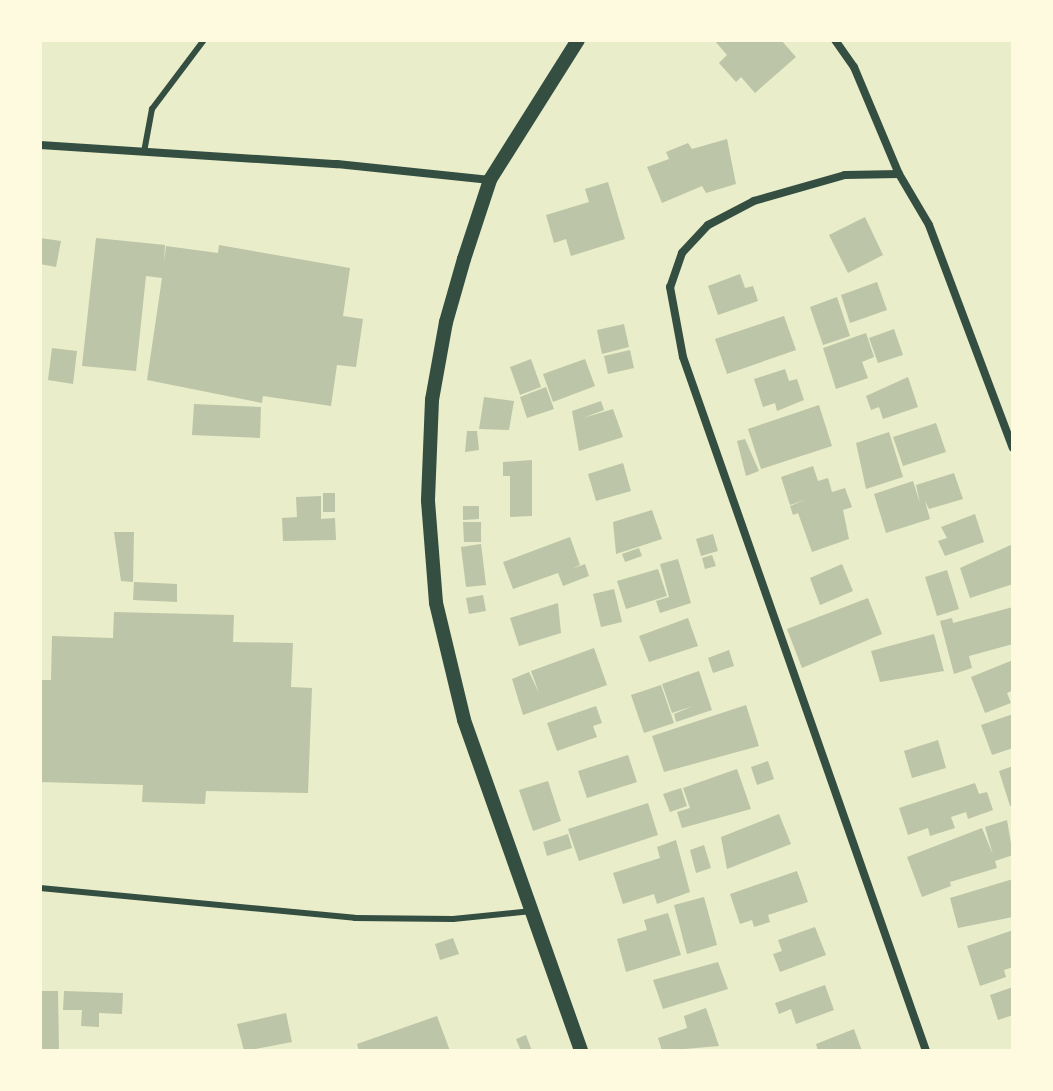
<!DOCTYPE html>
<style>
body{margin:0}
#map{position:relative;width:1053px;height:1091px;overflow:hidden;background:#e9edc9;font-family:Mulish,sans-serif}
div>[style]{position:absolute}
.building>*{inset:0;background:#bcc5a7}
.service>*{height:6px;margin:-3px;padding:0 3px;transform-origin:3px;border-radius:3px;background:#344e41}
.minor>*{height:8px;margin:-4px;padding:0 4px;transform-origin:4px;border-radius:4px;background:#344e41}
.tertiary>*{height:14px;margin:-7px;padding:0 7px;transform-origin:7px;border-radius:7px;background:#344e41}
span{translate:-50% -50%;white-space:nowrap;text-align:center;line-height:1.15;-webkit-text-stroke:6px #fefae0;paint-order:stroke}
.frame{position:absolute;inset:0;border:42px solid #fefae0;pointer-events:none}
</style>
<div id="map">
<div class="building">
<i style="clip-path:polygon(714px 40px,781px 40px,796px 57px,755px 93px,741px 77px,736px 82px,719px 63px,727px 55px)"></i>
<i style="clip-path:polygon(727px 139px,736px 184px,706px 193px,702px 186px,662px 203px,647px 167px,669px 159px,666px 152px,688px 143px,692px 149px)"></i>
<i style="clip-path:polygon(608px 182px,625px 239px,571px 256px,566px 239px,554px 243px,546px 215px,589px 202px,585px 189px)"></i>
<i style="clip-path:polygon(865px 217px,883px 255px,848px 273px,829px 235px)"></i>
<i style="clip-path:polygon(40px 238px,61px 241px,56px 267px,40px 264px)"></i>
<i style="clip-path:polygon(96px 238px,165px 245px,164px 262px,166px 246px,218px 253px,219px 245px,350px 268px,343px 316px,363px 319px,356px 367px,337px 365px,331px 406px,263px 396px,262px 403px,147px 380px,162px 278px,146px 276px,136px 371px,82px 366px)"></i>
<i style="clip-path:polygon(740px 274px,745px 288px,753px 286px,758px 301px,718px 315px,708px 286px)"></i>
<i style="clip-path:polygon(877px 282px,887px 310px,850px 323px,841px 295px)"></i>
<i style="clip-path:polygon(837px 297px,850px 336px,823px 345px,810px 307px)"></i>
<i style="clip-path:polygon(784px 316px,796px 350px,727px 374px,715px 339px)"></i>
<i style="clip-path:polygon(624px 324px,629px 347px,602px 354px,597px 330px)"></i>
<i style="clip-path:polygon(894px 329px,903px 355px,878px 363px,869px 338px)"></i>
<i style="clip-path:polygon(866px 333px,874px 357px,862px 362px,868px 378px,836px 389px,823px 348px)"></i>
<i style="clip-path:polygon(52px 348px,77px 351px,73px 384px,48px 380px)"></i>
<i style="clip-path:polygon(630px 350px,634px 368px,608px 374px,604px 356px)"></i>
<i style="clip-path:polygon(531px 359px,541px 387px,520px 395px,510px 367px)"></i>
<i style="clip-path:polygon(585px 359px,595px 386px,553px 402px,543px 374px)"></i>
<i style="clip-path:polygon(785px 369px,789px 381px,797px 379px,804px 400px,777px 411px,775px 403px,763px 407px,754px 379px)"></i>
<i style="clip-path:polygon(908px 377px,918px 407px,883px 419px,879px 407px,871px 410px,866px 396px)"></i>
<i style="clip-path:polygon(546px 387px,554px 409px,527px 418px,520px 397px)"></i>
<i style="clip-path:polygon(484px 397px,514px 401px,509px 430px,479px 429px)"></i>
<i style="clip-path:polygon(601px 401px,604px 410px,583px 418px,613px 409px,623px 437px,579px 451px,572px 411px)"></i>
<i style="clip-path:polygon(194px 404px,261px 407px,260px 438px,192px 435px)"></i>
<i style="clip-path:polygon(819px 405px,832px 446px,761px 469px,748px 429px)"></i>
<i style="clip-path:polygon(936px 423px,946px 452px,903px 466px,893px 437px)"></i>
<i style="clip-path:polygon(467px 431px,477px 431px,479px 450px,465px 452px)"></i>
<i style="clip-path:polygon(889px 432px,903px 477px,866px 489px,856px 443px)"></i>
<i style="clip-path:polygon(745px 439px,759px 471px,746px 476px,737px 441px)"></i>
<i style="clip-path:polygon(532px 460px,532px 516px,510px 517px,510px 476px,503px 476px,503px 462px)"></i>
<i style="clip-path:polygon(623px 463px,631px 491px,596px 501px,588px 474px)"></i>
<i style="clip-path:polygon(813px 466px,818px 481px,828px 478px,832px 492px,845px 488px,852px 507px,843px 510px,849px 539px,812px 552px,798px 513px,793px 515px,790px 506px,807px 499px,790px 505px,781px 477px)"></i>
<i style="clip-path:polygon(954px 473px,963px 499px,929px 509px,925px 501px,930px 519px,886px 533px,874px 494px,913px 481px,920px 503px,916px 485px)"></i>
<i style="clip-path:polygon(323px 493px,335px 493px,335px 512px,323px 512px)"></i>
<i style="clip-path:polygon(321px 496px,321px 519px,335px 518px,336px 540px,283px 541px,282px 518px,297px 517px,296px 497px)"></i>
<i style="clip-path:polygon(463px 506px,479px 506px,479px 519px,463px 520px)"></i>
<i style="clip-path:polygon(652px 510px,662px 539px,616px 554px,613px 522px)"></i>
<i style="clip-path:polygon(975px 514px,984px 542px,945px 556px,938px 541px,947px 538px,941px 527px)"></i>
<i style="clip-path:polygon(463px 522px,481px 522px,481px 542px,464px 542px)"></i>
<i style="clip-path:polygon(114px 532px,134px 532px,133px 582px,121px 581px)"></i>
<i style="clip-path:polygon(713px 534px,718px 551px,701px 556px,696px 539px)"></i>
<i style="clip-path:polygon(570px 537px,580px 565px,572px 569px,585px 564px,589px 576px,563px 586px,558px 573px,513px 589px,503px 562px)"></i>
<i style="clip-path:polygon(481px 544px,486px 585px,466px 587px,461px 547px)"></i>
<i style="clip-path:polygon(1013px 544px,1013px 584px,970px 598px,960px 568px)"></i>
<i style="clip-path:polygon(639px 548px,642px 556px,625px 562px,622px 554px)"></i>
<i style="clip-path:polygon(712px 555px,716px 566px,705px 569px,702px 558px)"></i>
<i style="clip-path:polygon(678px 559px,691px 603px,660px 613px,656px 601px,669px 597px,660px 564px)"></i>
<i style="clip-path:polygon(842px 564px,853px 591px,820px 605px,810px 578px)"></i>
<i style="clip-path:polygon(658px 569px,667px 596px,626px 609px,617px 581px)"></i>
<i style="clip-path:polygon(947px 570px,959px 609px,937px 616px,925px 577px)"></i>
<i style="clip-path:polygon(134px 582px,177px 584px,177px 602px,133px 600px)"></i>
<i style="clip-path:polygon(614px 589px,622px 622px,601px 627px,593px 594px)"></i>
<i style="clip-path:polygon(483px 595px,486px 611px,469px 614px,466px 598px)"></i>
<i style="clip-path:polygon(868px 598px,882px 634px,802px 668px,787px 629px)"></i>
<i style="clip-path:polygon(558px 603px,561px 633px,519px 646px,510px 618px)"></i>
<i style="clip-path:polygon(1013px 607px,1013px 644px,969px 656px,972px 668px,954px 674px,940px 621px,952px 618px,953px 623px)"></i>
<i style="clip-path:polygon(114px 612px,234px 615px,233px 642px,293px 643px,291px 687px,312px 688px,308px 793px,206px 791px,205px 804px,142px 802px,143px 785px,40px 782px,40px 680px,51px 680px,52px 636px,113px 638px)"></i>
<i style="clip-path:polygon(688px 618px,698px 646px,649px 662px,639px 636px)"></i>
<i style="clip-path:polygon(934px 634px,944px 671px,880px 682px,871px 651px)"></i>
<i style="clip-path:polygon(594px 648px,607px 685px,523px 715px,512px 679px,529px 672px,539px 693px,531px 671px)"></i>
<i style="clip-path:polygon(729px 650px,734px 666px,713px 673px,708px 658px)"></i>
<i style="clip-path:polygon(1013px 660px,1013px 690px,1007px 693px,1011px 703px,985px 713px,971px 677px)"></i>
<i style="clip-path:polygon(699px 671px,712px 710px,676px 722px,674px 714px,693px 706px,672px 713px,662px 684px)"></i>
<i style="clip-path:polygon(661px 685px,674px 723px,644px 733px,631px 695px)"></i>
<i style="clip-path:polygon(746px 705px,759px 746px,664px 772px,652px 736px)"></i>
<i style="clip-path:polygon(596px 706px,602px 723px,593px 726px,597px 737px,557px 751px,547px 723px)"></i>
<i style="clip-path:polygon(1013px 714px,1013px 748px,992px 755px,981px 725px)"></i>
<i style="clip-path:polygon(938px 740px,946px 768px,912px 778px,904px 751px)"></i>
<i style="clip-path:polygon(628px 755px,637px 782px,587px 798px,578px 771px)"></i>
<i style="clip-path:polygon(768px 761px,774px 779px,757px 785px,751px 767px)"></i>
<i style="clip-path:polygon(1013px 766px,1013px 805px,1010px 806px,999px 771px)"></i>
<i style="clip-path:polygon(737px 769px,751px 809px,682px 828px,677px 812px,690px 808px,683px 788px)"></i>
<i style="clip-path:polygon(548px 781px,561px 821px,533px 831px,519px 790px)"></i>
<i style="clip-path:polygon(975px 783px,979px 794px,987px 792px,993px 810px,968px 819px,966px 812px,951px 817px,955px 828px,930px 836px,928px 828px,908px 835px,899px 808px)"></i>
<i style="clip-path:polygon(681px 788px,687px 806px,670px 812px,663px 794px)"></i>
<i style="clip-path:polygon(648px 803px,658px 835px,579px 861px,568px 829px)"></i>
<i style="clip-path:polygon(779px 814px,791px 844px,727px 869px,721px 837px)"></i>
<i style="clip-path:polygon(1007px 820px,1013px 855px,995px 861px,997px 868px,950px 882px,951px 886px,922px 897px,907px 857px,982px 828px,993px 855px,985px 827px)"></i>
<i style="clip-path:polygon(568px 834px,572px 848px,547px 856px,543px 842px)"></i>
<i style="clip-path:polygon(676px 840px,690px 892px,657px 904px,654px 894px,623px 904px,613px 873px,660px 858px,657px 847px)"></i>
<i style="clip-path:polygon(704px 845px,711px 868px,696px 873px,690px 850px)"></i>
<i style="clip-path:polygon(797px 871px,808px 902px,768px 915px,770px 922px,754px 927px,752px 920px,740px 924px,730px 894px)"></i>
<i style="clip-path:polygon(1013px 879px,1013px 917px,958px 928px,950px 898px)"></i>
<i style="clip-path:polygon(704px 897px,717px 945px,687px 954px,674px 905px)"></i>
<i style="clip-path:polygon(668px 913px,681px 955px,626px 972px,617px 939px,647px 930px,644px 920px)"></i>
<i style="clip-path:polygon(815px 927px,826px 955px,780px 972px,773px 954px,782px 951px,778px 940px)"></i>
<i style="clip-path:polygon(1013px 930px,1013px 967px,1004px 970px,1006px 977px,980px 986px,967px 946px)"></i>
<i style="clip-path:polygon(453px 938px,459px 954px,440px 960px,435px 944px)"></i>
<i style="clip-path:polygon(718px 962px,728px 989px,663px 1009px,653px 980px)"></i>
<i style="clip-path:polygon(825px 985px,834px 1010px,796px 1024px,791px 1009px,779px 1014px,775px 1003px)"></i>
<i style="clip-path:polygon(1013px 987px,1013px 1015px,998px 1020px,990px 995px)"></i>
<i style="clip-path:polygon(40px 991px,58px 991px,59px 1051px,40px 1051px)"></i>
<i style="clip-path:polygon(64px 991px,123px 993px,122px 1014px,99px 1013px,99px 1027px,81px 1026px,82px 1010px,63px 1010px)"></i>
<i style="clip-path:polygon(706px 1008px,719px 1046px,662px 1051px,658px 1038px,687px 1028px,684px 1016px)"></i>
<i style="clip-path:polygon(286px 1013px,292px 1042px,244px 1051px,237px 1024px)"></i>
<i style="clip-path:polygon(437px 1016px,450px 1051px,359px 1051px,357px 1044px)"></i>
<i style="clip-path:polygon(854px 1029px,862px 1051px,818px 1051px,816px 1044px)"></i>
<i style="clip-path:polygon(526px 1035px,532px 1051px,521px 1051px,516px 1039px)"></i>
</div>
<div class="service">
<i style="left:144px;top:152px;width:44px;rotate:-79.5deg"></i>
<i style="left:152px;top:109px;width:86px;rotate:-53deg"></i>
<i style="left:40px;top:888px;width:316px;rotate:5.4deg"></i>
<i style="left:355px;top:918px;width:98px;rotate:0.6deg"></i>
<i style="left:453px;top:919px;width:79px;rotate:-5.8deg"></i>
</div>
<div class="minor">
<i style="left:835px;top:40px;width:33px;rotate:55deg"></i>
<i style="left:854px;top:67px;width:116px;rotate:67.2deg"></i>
<i style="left:899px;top:174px;width:59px;rotate:59.5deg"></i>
<i style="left:929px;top:225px;width:238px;rotate:69.4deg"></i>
<i style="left:40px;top:145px;width:298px;rotate:3.7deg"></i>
<i style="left:337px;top:164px;width:154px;rotate:6deg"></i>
<i style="left:899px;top:174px;width:54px;rotate:178.9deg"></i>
<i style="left:845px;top:175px;width:95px;rotate:164.1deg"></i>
<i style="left:754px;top:201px;width:52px;rotate:152.4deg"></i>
<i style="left:708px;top:225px;width:38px;rotate:133deg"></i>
<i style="left:682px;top:253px;width:36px;rotate:109deg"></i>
<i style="left:670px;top:287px;width:71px;rotate:79.5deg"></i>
<i style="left:683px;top:357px;width:735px;rotate:70.7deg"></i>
</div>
<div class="tertiary">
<i style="left:578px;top:40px;width:165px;rotate:122.2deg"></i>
<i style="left:490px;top:180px;width:83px;rotate:108.2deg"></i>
<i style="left:464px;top:259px;width:66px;rotate:105.9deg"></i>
<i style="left:446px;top:322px;width:79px;rotate:100.2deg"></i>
<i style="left:432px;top:400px;width:101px;rotate:92.3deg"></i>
<i style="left:428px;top:501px;width:102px;rotate:85.5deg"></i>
<i style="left:436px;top:603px;width:120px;rotate:76.5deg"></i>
<i style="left:464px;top:720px;width:351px;rotate:70.5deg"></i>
</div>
<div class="frame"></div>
</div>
